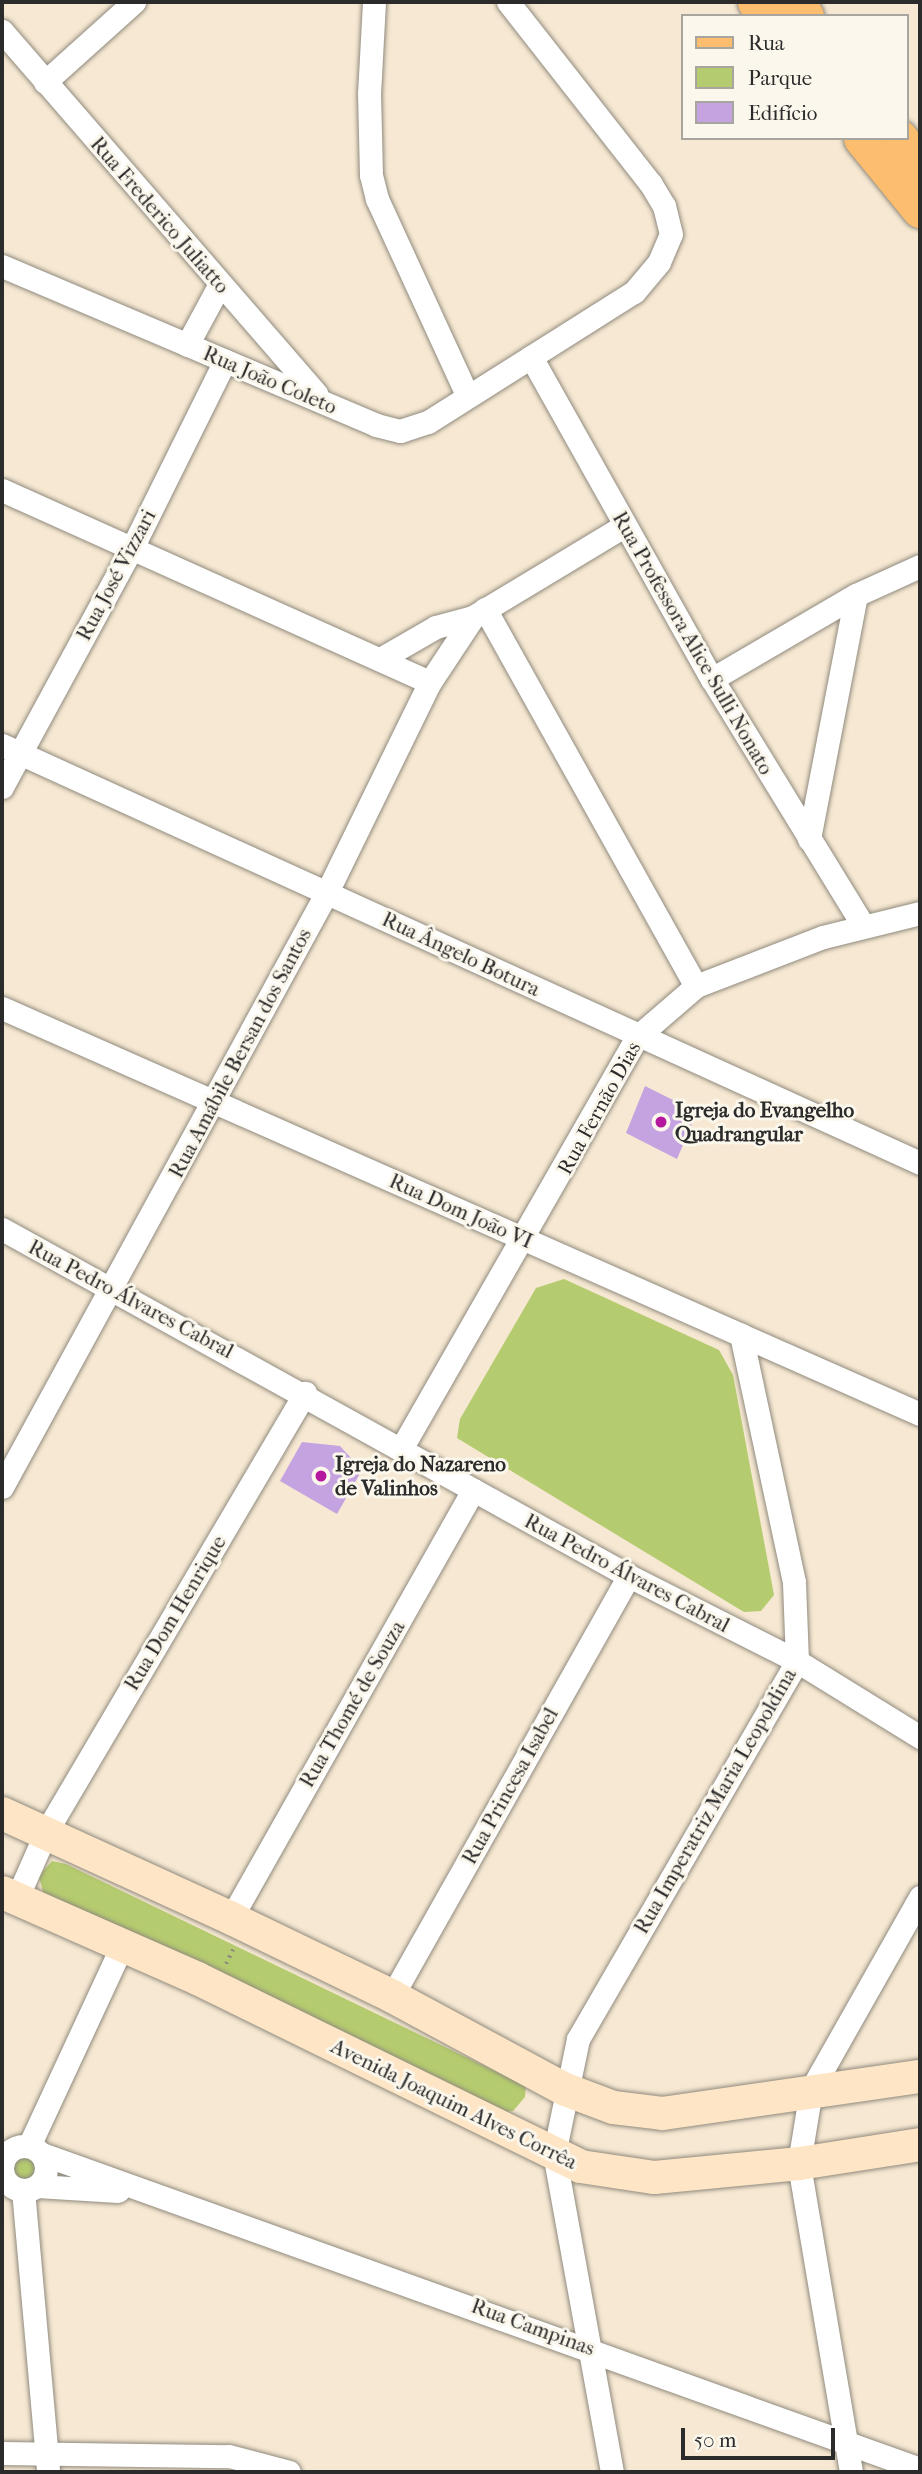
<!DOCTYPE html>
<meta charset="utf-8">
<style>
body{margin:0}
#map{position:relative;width:922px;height:2474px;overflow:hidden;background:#f6e8d2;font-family:"IM FELL French Canon",serif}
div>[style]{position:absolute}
.green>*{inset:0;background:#b5cb6f}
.round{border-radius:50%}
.building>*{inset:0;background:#c5a3e1}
.path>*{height:3.5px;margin-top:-1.75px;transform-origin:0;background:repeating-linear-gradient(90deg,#908a7e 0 2px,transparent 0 7px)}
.roads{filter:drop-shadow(0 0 2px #908a7e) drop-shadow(0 0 2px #908a7e)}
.street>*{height:23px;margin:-11.5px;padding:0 11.5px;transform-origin:11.5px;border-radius:11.5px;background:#fff}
.street>.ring{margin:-11.5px;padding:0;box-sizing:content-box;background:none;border:23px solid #fff;border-radius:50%}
.secondary>*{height:33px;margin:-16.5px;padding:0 16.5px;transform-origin:16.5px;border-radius:16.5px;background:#fee5c5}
.primary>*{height:37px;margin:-18.5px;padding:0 18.5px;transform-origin:18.5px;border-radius:18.5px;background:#fcbd6f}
.dots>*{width:19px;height:19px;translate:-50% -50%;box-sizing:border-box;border:4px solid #fbf7ec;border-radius:50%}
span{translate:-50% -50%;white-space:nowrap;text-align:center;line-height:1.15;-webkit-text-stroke:6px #fbf7ec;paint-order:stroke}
.street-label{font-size:21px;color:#2b2b2b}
.poi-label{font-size:21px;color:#2b2b2b;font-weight:700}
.left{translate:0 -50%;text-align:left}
.frame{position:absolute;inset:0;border:4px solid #2b2b2b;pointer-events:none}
.legend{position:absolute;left:681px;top:14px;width:228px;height:126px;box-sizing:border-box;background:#fbf7ec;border:2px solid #a8a59f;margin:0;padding:9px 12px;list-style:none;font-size:21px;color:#2b2b2b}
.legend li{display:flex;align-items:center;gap:14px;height:35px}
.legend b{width:35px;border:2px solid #a8a59f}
.scale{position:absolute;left:681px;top:2428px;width:154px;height:32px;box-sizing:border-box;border:4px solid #2b2b2b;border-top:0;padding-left:9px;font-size:21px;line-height:24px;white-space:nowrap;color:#2b2b2b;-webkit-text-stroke:5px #fbf7ec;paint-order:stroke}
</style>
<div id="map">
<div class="green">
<i style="clip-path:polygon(564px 1279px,719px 1350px,733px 1375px,774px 1595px,761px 1611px,744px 1612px,457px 1438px,460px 1419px,536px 1288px)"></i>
<i style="clip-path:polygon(52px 1861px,66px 1864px,526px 2086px,525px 2097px,513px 2111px,503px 2112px,59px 1900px,43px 1892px,39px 1876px)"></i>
<i class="round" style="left:11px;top:2155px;width:26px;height:26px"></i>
</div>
<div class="building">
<i style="clip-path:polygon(645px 1086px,697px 1112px,677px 1159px,626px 1133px)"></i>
<i style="clip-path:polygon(302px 1442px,340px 1446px,362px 1470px,337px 1514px,280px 1481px)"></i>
</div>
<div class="path">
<i style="left:226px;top:1964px;width:17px;rotate:-65deg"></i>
</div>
<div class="roads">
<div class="street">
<i style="left:374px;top:2px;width:91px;rotate:93.1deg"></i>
<i style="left:369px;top:93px;width:82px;rotate:88.6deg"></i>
<i style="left:371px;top:175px;width:25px;rotate:76deg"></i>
<i style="left:377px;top:199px;width:216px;rotate:65.3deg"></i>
<i style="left:2px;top:31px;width:480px;rotate:49.1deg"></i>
<i style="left:45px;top:82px;width:120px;rotate:-42deg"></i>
<i style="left:2px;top:266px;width:406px;rotate:23deg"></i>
<i style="left:376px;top:425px;width:25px;rotate:14deg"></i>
<i style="left:400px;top:431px;width:29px;rotate:-18deg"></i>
<i style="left:428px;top:422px;width:244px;rotate:-32.3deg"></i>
<i style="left:634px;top:292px;width:39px;rotate:-50deg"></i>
<i style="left:659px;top:262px;width:30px;rotate:-67deg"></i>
<i style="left:671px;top:234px;width:29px;rotate:-104deg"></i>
<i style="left:664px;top:206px;width:27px;rotate:-121deg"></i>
<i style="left:650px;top:183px;width:230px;rotate:-128.1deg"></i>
<i style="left:187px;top:345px;width:69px;rotate:-61.6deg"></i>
<i style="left:531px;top:357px;width:369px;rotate:60.7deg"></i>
<i style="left:712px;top:679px;width:287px;rotate:58.5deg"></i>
<i style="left:2px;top:490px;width:469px;rotate:24.2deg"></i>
<i style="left:485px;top:609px;width:432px;rotate:60.8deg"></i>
<i style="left:382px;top:658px;width:62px;rotate:-29.9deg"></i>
<i style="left:436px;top:627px;width:38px;rotate:-15deg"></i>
<i style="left:712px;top:679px;width:167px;rotate:-30.3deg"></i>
<i style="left:856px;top:595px;width:70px;rotate:-24.4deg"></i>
<i style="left:2px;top:745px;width:1009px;rotate:24.48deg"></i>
<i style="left:2px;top:787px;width:272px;rotate:-61.5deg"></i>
<i style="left:132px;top:548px;width:209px;rotate:-63.6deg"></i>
<i style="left:809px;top:839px;width:248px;rotate:-79.1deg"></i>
<i style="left:2px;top:1008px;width:1004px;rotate:23.86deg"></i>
<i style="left:2px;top:1229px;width:717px;rotate:28.96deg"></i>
<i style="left:629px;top:1576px;width:188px;rotate:26.8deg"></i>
<i style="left:797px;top:1661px;width:145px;rotate:31.7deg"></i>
<i style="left:401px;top:1449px;width:475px;rotate:-60.2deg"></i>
<i style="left:637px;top:1037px;width:78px;rotate:-40.8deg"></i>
<i style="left:696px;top:986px;width:136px;rotate:-21.1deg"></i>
<i style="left:823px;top:937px;width:100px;rotate:-13.9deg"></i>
<i style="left:2px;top:1487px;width:678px;rotate:-61.36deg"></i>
<i style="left:327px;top:892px;width:234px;rotate:-63.9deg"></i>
<i style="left:430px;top:682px;width:78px;rotate:-56.5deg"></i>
<i style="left:473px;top:617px;width:176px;rotate:-31.1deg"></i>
<i style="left:16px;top:1900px;width:74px;rotate:-66.2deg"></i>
<i style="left:46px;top:1832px;width:510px;rotate:-59.46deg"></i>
<i style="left:231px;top:1918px;width:492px;rotate:-60.5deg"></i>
<i style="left:392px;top:1996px;width:482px;rotate:-60.6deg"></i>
<i style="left:29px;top:2146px;width:221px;rotate:-65.1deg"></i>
<i class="ring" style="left:2px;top:2146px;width:21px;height:21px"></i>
<i style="left:42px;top:2154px;width:933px;rotate:19.74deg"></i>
<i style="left:37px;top:2186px;width:81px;rotate:3.5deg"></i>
<i style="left:23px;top:2190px;width:280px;rotate:84.9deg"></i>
<i style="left:2px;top:2453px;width:227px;rotate:0.8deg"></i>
<i style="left:229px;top:2456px;width:62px;rotate:14.9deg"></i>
<i style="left:612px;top:2472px;width:323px;rotate:-100.3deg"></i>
<i style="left:554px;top:2154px;width:117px;rotate:-78.2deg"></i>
<i style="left:578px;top:2039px;width:437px;rotate:-59.9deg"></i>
<i style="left:797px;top:1661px;width:79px;rotate:-92.2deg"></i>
<i style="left:794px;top:1582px;width:253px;rotate:-102.1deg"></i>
<i style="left:851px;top:2472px;width:313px;rotate:-99.6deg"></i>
<i style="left:799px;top:2163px;width:74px;rotate:-80.7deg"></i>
<i style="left:811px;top:2090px;width:222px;rotate:-60.5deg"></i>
</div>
<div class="secondary">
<i style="left:2px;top:1813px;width:252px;rotate:24.6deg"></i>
<i style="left:231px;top:1918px;width:179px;rotate:25.8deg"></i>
<i style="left:392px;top:1996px;width:196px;rotate:28.3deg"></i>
<i style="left:565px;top:2089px;width:51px;rotate:20.6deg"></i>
<i style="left:613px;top:2107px;width:49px;rotate:7deg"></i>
<i style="left:662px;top:2113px;width:261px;rotate:-8.2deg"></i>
<i style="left:2px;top:1892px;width:213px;rotate:23.8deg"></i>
<i style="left:197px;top:1978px;width:427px;rotate:26.1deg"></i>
<i style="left:580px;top:2166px;width:75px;rotate:8.5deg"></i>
<i style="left:654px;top:2177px;width:146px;rotate:-5.5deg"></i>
<i style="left:799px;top:2163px;width:122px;rotate:-8.9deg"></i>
</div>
<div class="primary">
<i style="left:756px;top:2px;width:17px;rotate:54deg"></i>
<i style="left:795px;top:2px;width:17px;rotate:54deg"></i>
<i style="left:862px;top:138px;width:92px;rotate:50.8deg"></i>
<i style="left:899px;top:138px;width:35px;rotate:53deg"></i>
</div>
</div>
<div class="dots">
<i style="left:661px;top:1122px;background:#b5179e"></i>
<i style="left:321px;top:1476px;background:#b5179e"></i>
</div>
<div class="street-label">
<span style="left:160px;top:215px;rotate:49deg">Rua Frederico Juliatto</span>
<span style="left:270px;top:380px;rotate:23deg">Rua João Coleto</span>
<span style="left:116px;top:575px;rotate:-62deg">Rua José Vizzari</span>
<span style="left:693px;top:643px;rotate:60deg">Rua Professora Alice Sulli Nonato</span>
<span style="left:461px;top:954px;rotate:25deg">Rua Ângelo Botura</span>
<span style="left:240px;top:1053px;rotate:-62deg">Rua Amábile Bersan dos Santos</span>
<span style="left:599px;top:1108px;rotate:-61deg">Rua Fernão Dias</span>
<span style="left:461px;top:1211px;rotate:24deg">Rua Dom João VI</span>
<span style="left:131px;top:1299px;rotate:28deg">Rua Pedro Álvares Cabral</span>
<span style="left:627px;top:1573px;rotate:28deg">Rua Pedro Álvares Cabral</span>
<span style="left:175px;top:1613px;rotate:-59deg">Rua Dom Henrique</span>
<span style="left:352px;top:1704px;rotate:-60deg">Rua Thomé de Souza</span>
<span style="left:510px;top:1786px;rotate:-61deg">Rua Princesa Isabel</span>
<span style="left:715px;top:1801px;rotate:-60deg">Rua Imperatriz Maria Leopoldina</span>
<span style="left:454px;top:2104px;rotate:26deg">Avenida Joaquim Alves Corrêa</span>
<span style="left:533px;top:2327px;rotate:20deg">Rua Campinas</span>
</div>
<div class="poi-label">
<span class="left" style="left:675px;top:1122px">Igreja do Evangelho<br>Quadrangular</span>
<span class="left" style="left:335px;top:1476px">Igreja do Nazareno<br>de Valinhos</span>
</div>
<div class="frame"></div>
<ul class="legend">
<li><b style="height:9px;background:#fcbd6f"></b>Rua</li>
<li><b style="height:19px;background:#b5cb6f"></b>Parque</li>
<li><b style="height:19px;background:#c5a3e1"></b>Edifício</li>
</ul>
<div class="scale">50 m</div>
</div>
